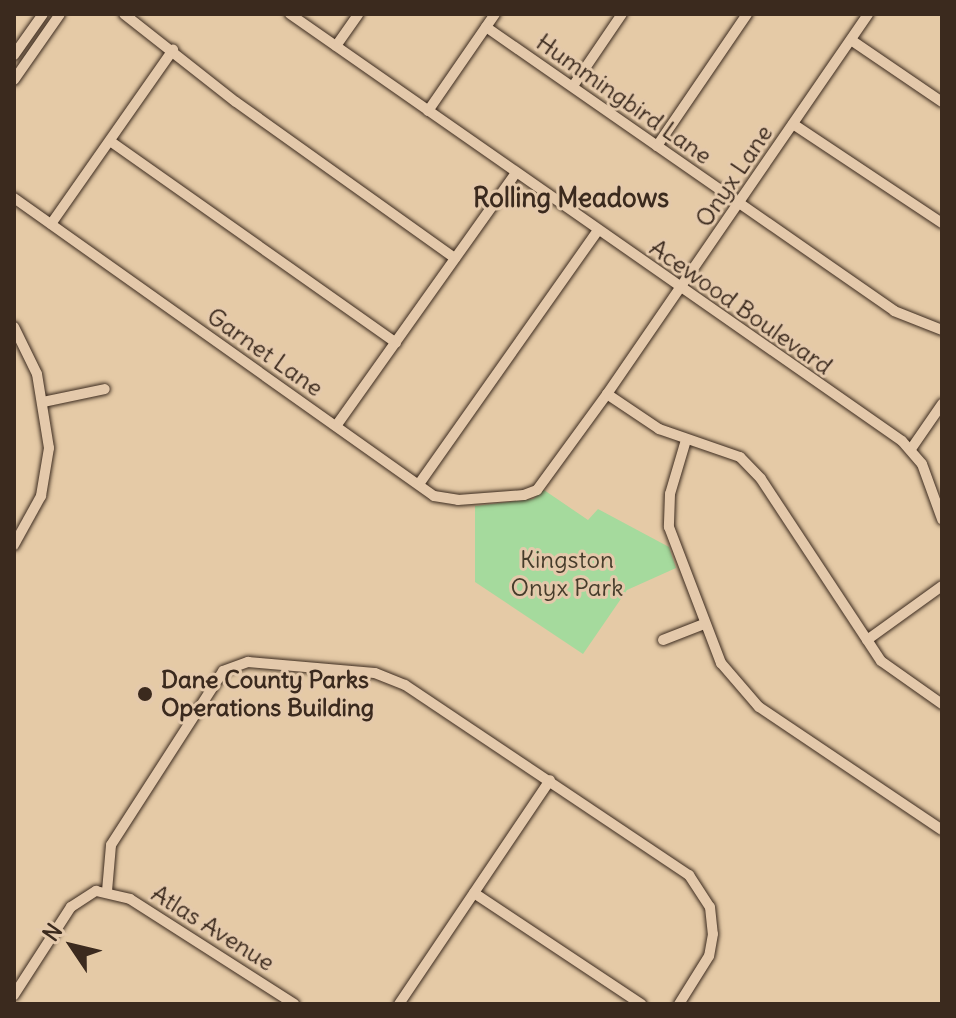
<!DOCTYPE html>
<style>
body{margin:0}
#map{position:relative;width:956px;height:1018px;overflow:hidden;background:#e5caa6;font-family:Delius,sans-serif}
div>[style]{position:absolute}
.green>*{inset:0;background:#a5da9d}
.roads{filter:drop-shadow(0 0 2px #3b2a1e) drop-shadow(0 0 2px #3b2a1e)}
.minor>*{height:10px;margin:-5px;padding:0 5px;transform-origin:5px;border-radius:5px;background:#e4c9ab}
.dots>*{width:22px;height:22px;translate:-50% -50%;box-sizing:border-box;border:4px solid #e4c9ab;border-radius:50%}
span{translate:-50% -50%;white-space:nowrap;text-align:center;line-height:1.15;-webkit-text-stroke:6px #e4c9ab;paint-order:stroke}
.street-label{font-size:24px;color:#3b2a1e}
.park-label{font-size:24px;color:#463c2b}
.poi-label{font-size:24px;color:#3b2a1e;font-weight:700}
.left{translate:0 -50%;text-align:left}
.neighbourhood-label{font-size:26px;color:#3b2a1e;font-weight:700}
.frame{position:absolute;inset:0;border:16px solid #3b2a1e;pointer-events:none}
.north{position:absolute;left:32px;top:906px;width:80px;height:80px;-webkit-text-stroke:6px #e4c9ab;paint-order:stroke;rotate:305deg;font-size:22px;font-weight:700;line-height:32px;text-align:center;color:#3b2a1e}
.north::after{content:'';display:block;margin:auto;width:28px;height:36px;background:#3b2a1e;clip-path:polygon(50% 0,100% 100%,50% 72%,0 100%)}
</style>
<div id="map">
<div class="green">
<i style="clip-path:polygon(544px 490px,588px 520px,598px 509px,669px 547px,676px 568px,627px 590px,583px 654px,475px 582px,475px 506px,533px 499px)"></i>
</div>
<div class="roads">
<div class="minor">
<i style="left:124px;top:14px;width:142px;rotate:38.2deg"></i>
<i style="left:236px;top:102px;width:269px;rotate:35.5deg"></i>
<i style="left:290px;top:14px;width:746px;rotate:34.9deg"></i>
<i style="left:902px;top:441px;width:30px;rotate:49deg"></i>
<i style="left:922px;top:464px;width:59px;rotate:70deg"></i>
<i style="left:486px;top:27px;width:497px;rotate:34.8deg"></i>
<i style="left:894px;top:311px;width:52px;rotate:21.6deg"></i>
<i style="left:851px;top:40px;width:110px;rotate:34.3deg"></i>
<i style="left:336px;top:46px;width:39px;rotate:-55deg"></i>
<i style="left:14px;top:55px;width:50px;rotate:-54.7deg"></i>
<i style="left:14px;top:80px;width:80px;rotate:-55.1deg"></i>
<i style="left:573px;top:86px;width:87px;rotate:-55.8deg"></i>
<i style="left:428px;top:111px;width:118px;rotate:-55.4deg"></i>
<i style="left:793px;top:124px;width:179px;rotate:33.6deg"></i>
<i style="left:110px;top:141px;width:350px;rotate:35.2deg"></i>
<i style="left:657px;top:146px;width:160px;rotate:-55.7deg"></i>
<i style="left:14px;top:198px;width:515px;rotate:35.36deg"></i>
<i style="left:434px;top:496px;width:24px;rotate:9deg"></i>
<i style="left:458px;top:500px;width:66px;rotate:-4.3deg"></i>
<i style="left:524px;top:495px;width:14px;rotate:-21deg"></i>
<i style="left:537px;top:490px;width:119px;rotate:-53.9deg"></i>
<i style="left:607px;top:394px;width:461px;rotate:-55.5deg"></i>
<i style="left:51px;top:224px;width:213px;rotate:-55deg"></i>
<i style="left:14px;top:327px;width:52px;rotate:63.9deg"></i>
<i style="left:37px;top:374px;width:75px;rotate:80.8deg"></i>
<i style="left:49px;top:448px;width:49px;rotate:99.5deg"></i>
<i style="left:41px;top:496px;width:56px;rotate:118.9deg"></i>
<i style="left:607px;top:394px;width:63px;rotate:33.9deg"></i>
<i style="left:659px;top:429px;width:86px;rotate:19.1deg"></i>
<i style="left:740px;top:457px;width:30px;rotate:46deg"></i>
<i style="left:761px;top:479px;width:218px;rotate:56.6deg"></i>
<i style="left:881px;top:661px;width:75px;rotate:35.2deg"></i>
<i style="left:43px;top:402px;width:63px;rotate:-11.8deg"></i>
<i style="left:336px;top:426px;width:309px;rotate:-54.6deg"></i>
<i style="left:686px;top:440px;width:56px;rotate:106.5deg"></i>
<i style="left:670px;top:494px;width:33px;rotate:92deg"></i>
<i style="left:669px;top:527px;width:146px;rotate:69.1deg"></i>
<i style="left:721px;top:663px;width:58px;rotate:49.2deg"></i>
<i style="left:759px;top:707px;width:220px;rotate:33.9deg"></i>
<i style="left:911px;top:449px;width:55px;rotate:-55.4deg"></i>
<i style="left:419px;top:484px;width:309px;rotate:-54.8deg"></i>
<i style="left:663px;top:640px;width:44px;rotate:-21.3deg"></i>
<i style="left:867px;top:640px;width:92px;rotate:-35.8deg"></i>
<i style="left:107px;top:891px;width:46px;rotate:-85deg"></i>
<i style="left:111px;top:845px;width:207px;rotate:-57.2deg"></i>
<i style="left:223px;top:671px;width:27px;rotate:-20deg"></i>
<i style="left:248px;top:662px;width:127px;rotate:5deg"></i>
<i style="left:375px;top:673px;width:32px;rotate:22deg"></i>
<i style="left:405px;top:685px;width:342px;rotate:33.8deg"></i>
<i style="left:689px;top:875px;width:38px;rotate:57deg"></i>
<i style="left:710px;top:907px;width:27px;rotate:84deg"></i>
<i style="left:713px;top:934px;width:22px;rotate:100deg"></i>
<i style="left:709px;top:956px;width:57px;rotate:122deg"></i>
<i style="left:474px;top:893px;width:201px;rotate:33.6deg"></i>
<i style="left:14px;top:995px;width:105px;rotate:-57.1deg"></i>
<i style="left:71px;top:907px;width:30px;rotate:-33deg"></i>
<i style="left:96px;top:891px;width:35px;rotate:13deg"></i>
<i style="left:130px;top:899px;width:195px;rotate:32.6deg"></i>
<i style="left:399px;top:1004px;width:270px;rotate:-56deg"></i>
</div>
</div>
<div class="dots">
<i style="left:145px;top:694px;background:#3b2a1e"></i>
</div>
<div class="street-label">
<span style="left:624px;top:99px;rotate:35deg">Hummingbird Lane</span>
<span style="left:734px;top:176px;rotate:-56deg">Onyx Lane</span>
<span style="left:741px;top:307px;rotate:35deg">Acewood Boulevard</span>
<span style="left:265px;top:352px;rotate:35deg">Garnet Lane</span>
<span style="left:213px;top:928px;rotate:32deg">Atlas Avenue</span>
</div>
<div class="park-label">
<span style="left:567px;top:574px">Kingston<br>Onyx Park</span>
</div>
<div class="poi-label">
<span class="left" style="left:161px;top:694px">Dane County Parks<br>Operations Building</span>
</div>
<div class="neighbourhood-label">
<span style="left:571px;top:198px">Rolling Meadows</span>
</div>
<div class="frame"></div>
<div class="north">N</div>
</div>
